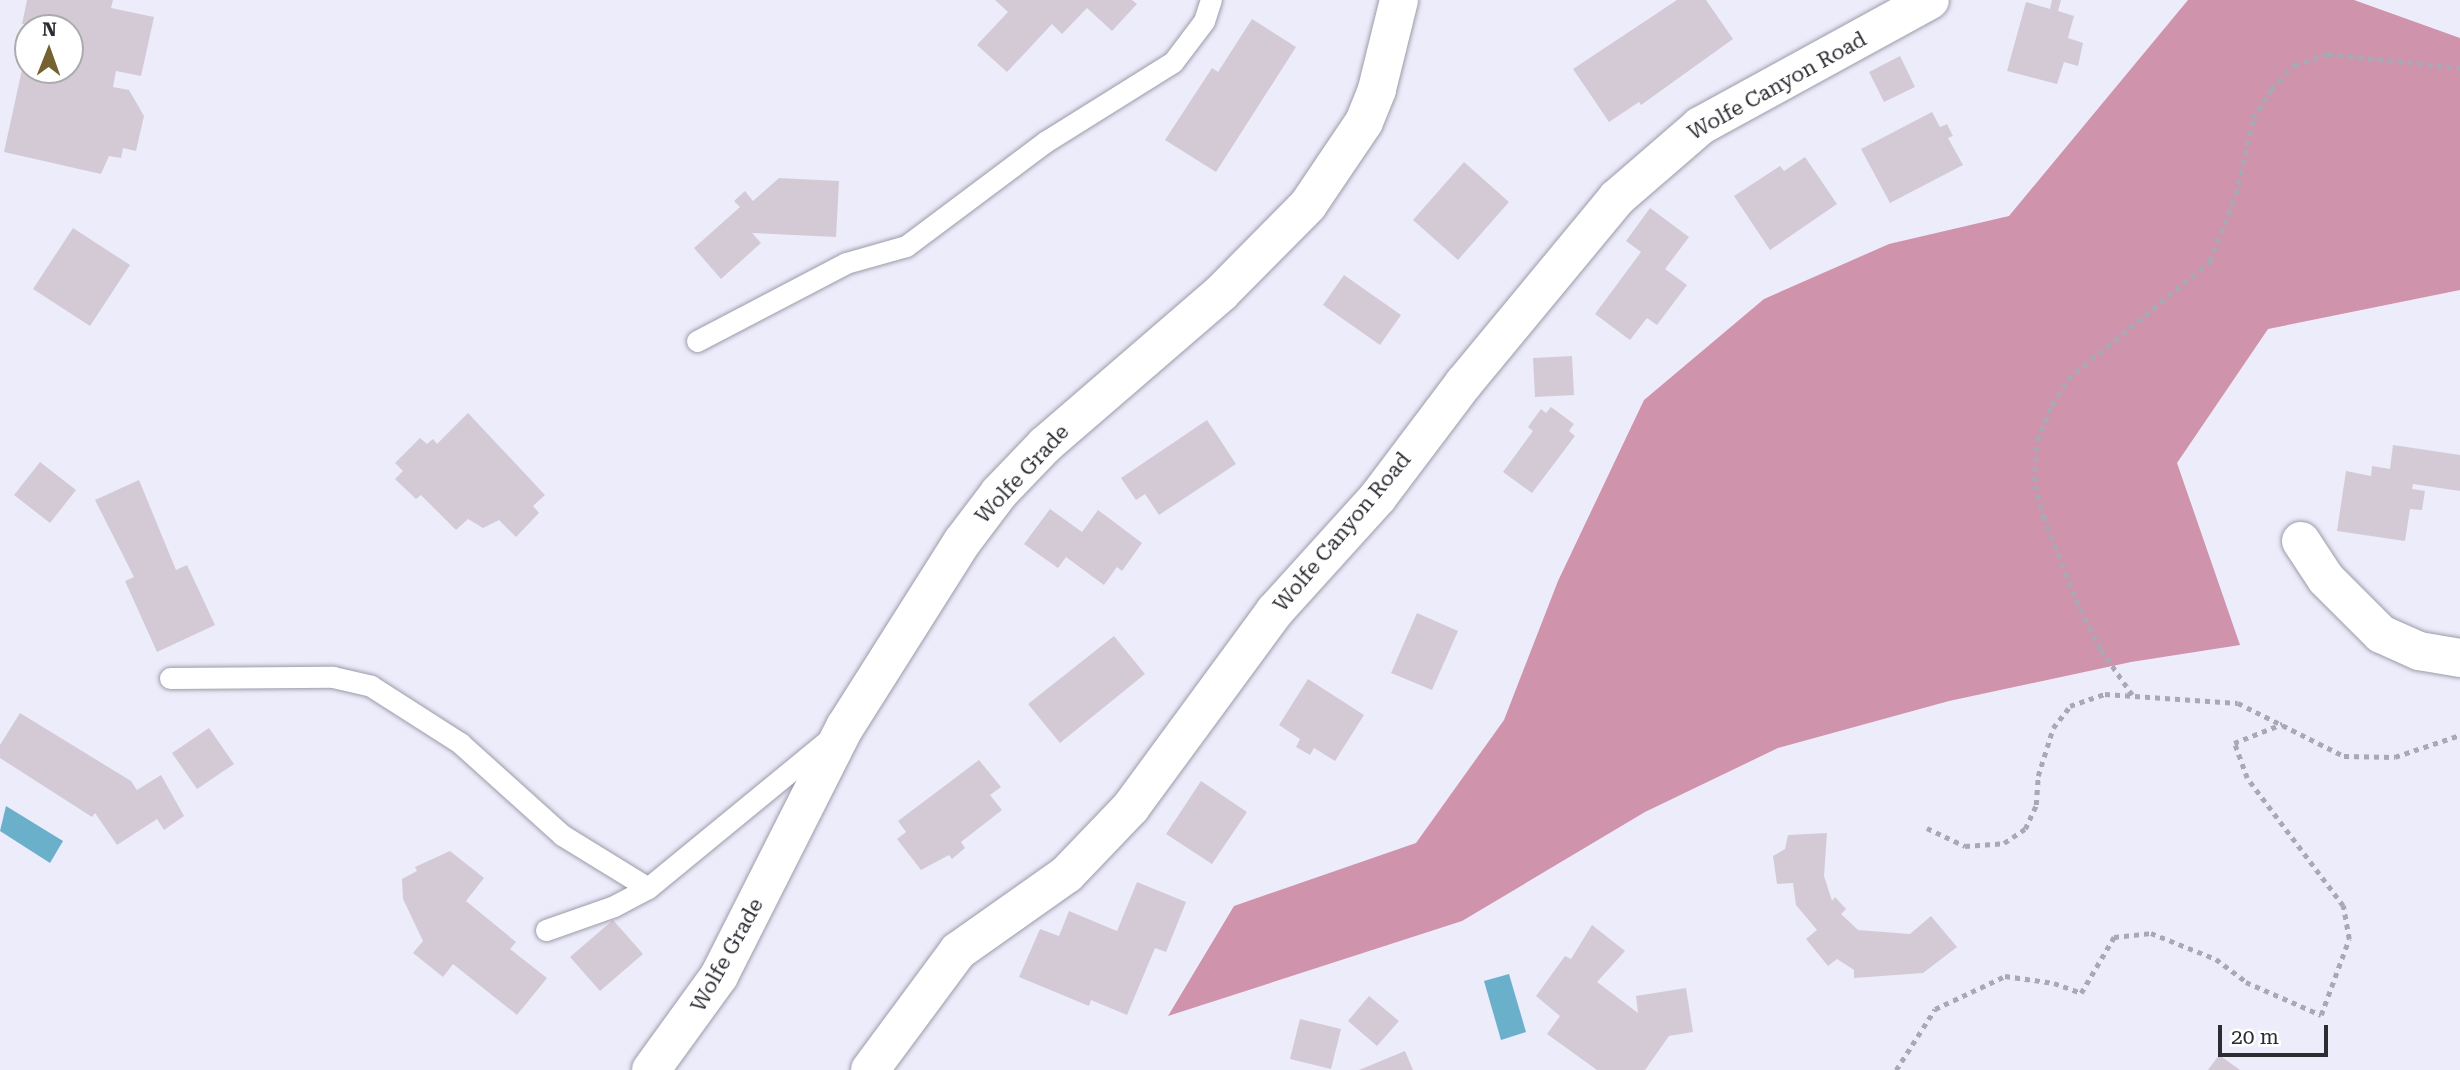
<!DOCTYPE html>
<style>
body{margin:0}
#map{position:relative;width:2460px;height:1070px;overflow:hidden;background:#edecfb;font-family:"Roboto Serif",serif}
div>[style]{position:absolute}
.forest>*{inset:0;background:#d093ac}
.water>*{inset:0;background:#6ab0cb}
.building>*{inset:0;background:#d4cad6}
.path>*{height:4.5px;margin-top:-2.25px;transform-origin:0;background:repeating-linear-gradient(90deg,#a9a8b4 0 5px,transparent 0 10px)}
.roads{filter:drop-shadow(0 0 2px #9c9ba9) drop-shadow(0 0 2px #9c9ba9)}
.lane>*{height:21px;margin:-10.5px;padding:0 10.5px;transform-origin:10.5px;border-radius:10.5px;background:#fff}
.street>*{height:38px;margin:-19px;padding:0 19px;transform-origin:19px;border-radius:19px;background:#fff}
.secondary>*{height:38px;margin:-19px;padding:0 19px;transform-origin:19px;border-radius:19px;background:#fff}
span{translate:-50% -50%;white-space:nowrap;text-align:center;line-height:1.15;-webkit-text-stroke:7px #fff;paint-order:stroke}
.street-label{font-size:21px;color:#2c2c32}
.north{position:absolute;left:14px;top:14px;width:70px;height:70px;box-sizing:border-box;background:#fff;border:2px solid #ababad;border-radius:50%;rotate:1deg;font-size:19px;font-weight:700;line-height:28px;text-align:center;color:#2c2c32}
.north::after{content:'';display:block;margin:auto;width:24px;height:32px;background:#756230;clip-path:polygon(50% 0,100% 100%,50% 72%,0 100%)}
.scale{position:absolute;left:2218px;top:1025px;width:110px;height:32px;box-sizing:border-box;border:4px solid #2c2c32;border-top:0;padding-left:9px;font-size:21px;line-height:24px;white-space:nowrap;color:#2c2c32;-webkit-text-stroke:5px #fff;paint-order:stroke}
</style>
<div id="map">
<div class="forest">
<i style="clip-path:polygon(2188px 0,2354px 0,2460px 38px,2460px 290px,2268px 329px,2177px 463px,2240px 645px,2131px 662px,1949px 701px,1778px 748px,1645px 812px,1462px 921px,1168px 1016px,1234px 906px,1416px 843px,1504px 720px,1558px 581px,1644px 400px,1764px 299px,1889px 244px,2009px 216px)"></i>
</div>
<div class="water">
<i style="clip-path:polygon(6px 806px,63px 841px,50px 863px,0 831px)"></i>
<i style="clip-path:polygon(1509px 974px,1526px 1032px,1501px 1040px,1484px 981px)"></i>
</div>
<div class="building">
<i style="clip-path:polygon(27px 0,113px 0,111px 8px,154px 17px,141px 76px,116px 71px,113px 87px,129px 90px,144px 116px,136px 151px,123px 148px,121px 158px,109px 156px,101px 174px,4px 152px,23px 65px,28px 70px,70px 70px,70px 28px,22px 24px)"></i>
<i style="clip-path:polygon(995px 0,1132px 0,1137px 4px,1112px 31px,1087px 8px,1062px 34px,1052px 24px,1007px 72px,977px 45px,1008px 12px)"></i>
<i style="clip-path:polygon(1677px 0,1706px 0,1733px 39px,1641px 105px,1639px 102px,1609px 122px,1573px 69px)"></i>
<i style="clip-path:polygon(2052px 0,2061px 0,2058px 11px,2074px 16px,2068px 38px,2083px 43px,2078px 66px,2064px 62px,2057px 84px,2007px 71px,2026px 2px,2050px 9px)"></i>
<i style="clip-path:polygon(1252px 19px,1296px 47px,1216px 172px,1165px 140px,1212px 68px,1218px 72px)"></i>
<i style="clip-path:polygon(1900px 56px,1915px 87px,1884px 102px,1869px 72px)"></i>
<i style="clip-path:polygon(1932px 112px,1940px 127px,1947px 124px,1953px 136px,1948px 138px,1963px 165px,1890px 203px,1861px 149px)"></i>
<i style="clip-path:polygon(1805px 157px,1837px 204px,1770px 250px,1734px 196px,1780px 166px,1784px 171px)"></i>
<i style="clip-path:polygon(1464px 162px,1509px 202px,1458px 260px,1413px 220px)"></i>
<i style="clip-path:polygon(779px 178px,839px 181px,836px 237px,752px 233px,761px 243px,721px 279px,694px 248px,740px 207px,734px 201px,745px 191px,753px 201px)"></i>
<i style="clip-path:polygon(1650px 208px,1689px 237px,1665px 269px,1687px 285px,1657px 325px,1647px 318px,1630px 340px,1595px 314px,1641px 252px,1626px 241px)"></i>
<i style="clip-path:polygon(73px 228px,130px 265px,90px 326px,33px 289px)"></i>
<i style="clip-path:polygon(1344px 275px,1401px 315px,1380px 345px,1323px 305px)"></i>
<i style="clip-path:polygon(1572px 356px,1574px 395px,1535px 397px,1533px 358px)"></i>
<i style="clip-path:polygon(1551px 407px,1574px 424px,1569px 431px,1575px 436px,1532px 493px,1503px 472px,1533px 431px,1528px 427px,1541px 409px,1546px 413px)"></i>
<i style="clip-path:polygon(468px 413px,545px 495px,533px 506px,539px 513px,516px 537px,499px 520px,483px 528px,468px 519px,456px 530px,421px 495px,416px 499px,395px 479px,403px 471px,395px 463px,420px 438px,427px 444px,433px 439px,437px 444px)"></i>
<i style="clip-path:polygon(1207px 420px,1236px 464px,1159px 515px,1145px 494px,1136px 500px,1121px 478px)"></i>
<i style="clip-path:polygon(2393px 445px,2460px 455px,2460px 491px,2413px 484px,2412px 489px,2425px 491px,2422px 510px,2410px 509px,2405px 541px,2337px 531px,2346px 471px,2371px 476px,2372px 466px,2390px 469px)"></i>
<i style="clip-path:polygon(40px 462px,76px 490px,50px 523px,14px 495px)"></i>
<i style="clip-path:polygon(139px 480px,176px 570px,187px 565px,215px 625px,157px 652px,125px 581px,134px 577px,95px 500px)"></i>
<i style="clip-path:polygon(1050px 509px,1082px 532px,1098px 510px,1142px 543px,1122px 571px,1117px 567px,1104px 585px,1066px 557px,1058px 568px,1024px 544px)"></i>
<i style="clip-path:polygon(1417px 613px,1458px 631px,1432px 690px,1391px 673px)"></i>
<i style="clip-path:polygon(1114px 636px,1145px 674px,1060px 743px,1028px 704px)"></i>
<i style="clip-path:polygon(1308px 679px,1364px 715px,1335px 761px,1314px 748px,1310px 755px,1296px 747px,1300px 739px,1279px 725px)"></i>
<i style="clip-path:polygon(20px 713px,131px 781px,137px 790px,161px 775px,184px 816px,164px 830px,157px 819px,117px 845px,95px 813px,92px 817px,0 758px,0 745px)"></i>
<i style="clip-path:polygon(209px 728px,234px 764px,197px 789px,172px 753px)"></i>
<i style="clip-path:polygon(979px 760px,1001px 787px,990px 795px,1002px 810px,961px 842px,965px 848px,952px 859px,949px 855px,921px 870px,897px 839px,906px 832px,898px 821px)"></i>
<i style="clip-path:polygon(1201px 781px,1247px 812px,1212px 864px,1166px 834px)"></i>
<i style="clip-path:polygon(1827px 833px,1824px 876px,1832px 901px,1835px 897px,1846px 909px,1841px 914px,1858px 930px,1910px 934px,1931px 916px,1957px 947px,1923px 973px,1854px 978px,1854px 970px,1837px 959px,1828px 966px,1806px 939px,1817px 930px,1796px 905px,1793px 883px,1777px 884px,1773px 856px,1785px 849px,1788px 835px)"></i>
<i style="clip-path:polygon(450px 851px,484px 878px,466px 901px,516px 942px,510px 949px,547px 978px,517px 1015px,453px 964px,443px 977px,413px 953px,423px 941px,403px 899px,402px 879px,417px 871px,415px 867px)"></i>
<i style="clip-path:polygon(1137px 882px,1186px 902px,1166px 952px,1155px 948px,1127px 1015px,1091px 1000px,1089px 1006px,1019px 977px,1040px 929px,1059px 936px,1069px 911px,1117px 931px)"></i>
<i style="clip-path:polygon(613px 920px,643px 954px,600px 991px,570px 957px)"></i>
<i style="clip-path:polygon(1592px 925px,1625px 951px,1597px 982px,1638px 1013px,1636px 996px,1686px 988px,1693px 1032px,1669px 1036px,1645px 1070px,1597px 1070px,1547px 1034px,1560px 1016px,1536px 996px,1565px 956px,1571px 959px)"></i>
<i style="clip-path:polygon(1369px 996px,1399px 1021px,1377px 1046px,1348px 1021px)"></i>
<i style="clip-path:polygon(1300px 1019px,1341px 1029px,1331px 1069px,1290px 1059px)"></i>
<i style="clip-path:polygon(1405px 1051px,1413px 1070px,1359px 1070px)"></i>
<i style="clip-path:polygon(2219px 1055px,2240px 1070px,2208px 1070px)"></i>
</div>
<div class="path">
<i style="left:2132px;top:695px;width:56px;rotate:-124.8deg"></i>
<i style="left:2100px;top:649px;width:49px;rotate:-116.6deg"></i>
<i style="left:2078px;top:605px;width:92px;rotate:-111.6deg"></i>
<i style="left:2044px;top:519px;width:38px;rotate:-105deg"></i>
<i style="left:2034px;top:482px;width:42px;rotate:-85.9deg"></i>
<i style="left:2037px;top:440px;width:38px;rotate:-67deg"></i>
<i style="left:2052px;top:405px;width:31px;rotate:-58deg"></i>
<i style="left:2068px;top:379px;width:185px;rotate:-39.7deg"></i>
<i style="left:2210px;top:261px;width:72px;rotate:-68.8deg"></i>
<i style="left:2236px;top:194px;width:77px;rotate:-77.2deg"></i>
<i style="left:2253px;top:119px;width:35px;rotate:-59deg"></i>
<i style="left:2271px;top:89px;width:33px;rotate:-46deg"></i>
<i style="left:2294px;top:65px;width:36px;rotate:-18deg"></i>
<i style="left:2328px;top:54px;width:133px;rotate:6.1deg"></i>
<i style="left:1927px;top:828px;width:42px;rotate:25.3deg"></i>
<i style="left:1965px;top:846px;width:39px;rotate:-4deg"></i>
<i style="left:2004px;top:843px;width:25px;rotate:-34deg"></i>
<i style="left:2025px;top:829px;width:26px;rotate:-65deg"></i>
<i style="left:2036px;top:805px;width:29px;rotate:-86deg"></i>
<i style="left:2038px;top:776px;width:50px;rotate:-72.6deg"></i>
<i style="left:2053px;top:728px;width:28px;rotate:-52deg"></i>
<i style="left:2070px;top:706px;width:37px;rotate:-19deg"></i>
<i style="left:2105px;top:694px;width:133px;rotate:3.9deg"></i>
<i style="left:2238px;top:703px;width:119px;rotate:26.6deg"></i>
<i style="left:2344px;top:756px;width:51px;rotate:1.1deg"></i>
<i style="left:2395px;top:757px;width:69px;rotate:-18.7deg"></i>
<i style="left:1896px;top:1070px;width:72px;rotate:-57.4deg"></i>
<i style="left:1935px;top:1009px;width:77px;rotate:-25.2deg"></i>
<i style="left:2005px;top:976px;width:49px;rotate:8.1deg"></i>
<i style="left:2054px;top:983px;width:29px;rotate:20deg"></i>
<i style="left:2081px;top:993px;width:65px;rotate:-59.5deg"></i>
<i style="left:2114px;top:937px;width:37px;rotate:-6deg"></i>
<i style="left:2151px;top:933px;width:70px;rotate:21.8deg"></i>
<i style="left:2216px;top:959px;width:38px;rotate:37deg"></i>
<i style="left:2246px;top:982px;width:82px;rotate:23.7deg"></i>
<i style="left:2321px;top:1015px;width:81px;rotate:-69.8deg"></i>
<i style="left:2349px;top:939px;width:34px;rotate:-100deg"></i>
<i style="left:2343px;top:906px;width:160px;rotate:-126.9deg"></i>
<i style="left:2247px;top:778px;width:37px;rotate:-110deg"></i>
<i style="left:2234px;top:743px;width:52px;rotate:-21.6deg"></i>
</div>
<div class="roads">
<div class="lane">
<i style="left:697px;top:341px;width:168px;rotate:-27.6deg"></i>
<i style="left:846px;top:263px;width:62px;rotate:-15.8deg"></i>
<i style="left:906px;top:246px;width:174px;rotate:-36.8deg"></i>
<i style="left:1045px;top:142px;width:151px;rotate:-32deg"></i>
<i style="left:1173px;top:62px;width:51px;rotate:-52.9deg"></i>
<i style="left:1204px;top:21px;width:22px;rotate:-72deg"></i>
<i style="left:170px;top:678px;width:163px;rotate:-0.4deg"></i>
<i style="left:333px;top:677px;width:39px;rotate:13deg"></i>
<i style="left:371px;top:686px;width:106px;rotate:32.6deg"></i>
<i style="left:460px;top:743px;width:137px;rotate:42deg"></i>
<i style="left:562px;top:835px;width:101px;rotate:31.6deg"></i>
<i style="left:546px;top:930px;width:72px;rotate:-19.4deg"></i>
<i style="left:614px;top:906px;width:38px;rotate:-28deg"></i>
<i style="left:648px;top:888px;width:238px;rotate:-39.4deg"></i>
</div>
<div class="street">
<i style="left:2301px;top:541px;width:45px;rotate:56.7deg"></i>
<i style="left:2326px;top:579px;width:78px;rotate:45deg"></i>
<i style="left:2381px;top:634px;width:42px;rotate:24.1deg"></i>
<i style="left:2419px;top:651px;width:42px;rotate:9.7deg"></i>
<i style="left:870px;top:1070px;width:148px;rotate:-53.5deg"></i>
<i style="left:958px;top:951px;width:133px;rotate:-35.2deg"></i>
<i style="left:1067px;top:874px;width:93px;rotate:-46.3deg"></i>
<i style="left:1131px;top:807px;width:243px;rotate:-53.7deg"></i>
<i style="left:1275px;top:611px;width:154px;rotate:-47.9deg"></i>
<i style="left:1378px;top:497px;width:143px;rotate:-53deg"></i>
<i style="left:1464px;top:383px;width:240px;rotate:-50.4deg"></i>
<i style="left:1617px;top:198px;width:110px;rotate:-40.9deg"></i>
<i style="left:1700px;top:126px;width:262px;rotate:-28.7deg"></i>
</div>
<div class="secondary">
<i style="left:651px;top:1070px;width:116px;rotate:-54.1deg"></i>
<i style="left:719px;top:976px;width:279px;rotate:-63.2deg"></i>
<i style="left:845px;top:727px;width:219px;rotate:-57.7deg"></i>
<i style="left:962px;top:542px;width:61px;rotate:-52.9deg"></i>
<i style="left:999px;top:493px;width:66px;rotate:-46.2deg"></i>
<i style="left:1045px;top:445px;width:233px;rotate:-40.8deg"></i>
<i style="left:1221px;top:293px;width:124px;rotate:-45.3deg"></i>
<i style="left:1308px;top:205px;width:100px;rotate:-56deg"></i>
<i style="left:1364px;top:122px;width:35px;rotate:-68deg"></i>
<i style="left:1377px;top:89px;width:92px;rotate:-76.1deg"></i>
</div>
</div>
<div class="street-label">
<span style="left:1777px;top:86px;rotate:-29deg">Wolfe Canyon Road</span>
<span style="left:1022px;top:474px;rotate:-47deg">Wolfe Grade</span>
<span style="left:1342px;top:532px;rotate:-50deg">Wolfe Canyon Road</span>
<span style="left:727px;top:955px;rotate:-61deg">Wolfe Grade</span>
</div>
<div class="north">N</div>
<div class="scale">20 m</div>
</div>
